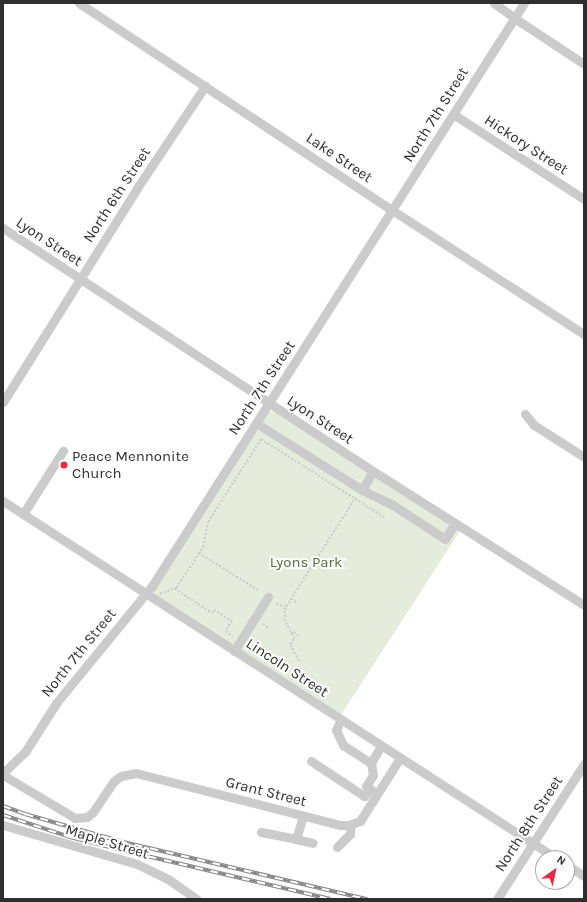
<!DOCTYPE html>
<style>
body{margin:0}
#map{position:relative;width:587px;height:902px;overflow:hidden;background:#fff;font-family:Karla,sans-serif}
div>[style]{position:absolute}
.green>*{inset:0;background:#e5ecdb}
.path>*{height:1.5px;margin-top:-0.75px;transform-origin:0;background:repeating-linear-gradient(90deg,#cbcbcb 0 2px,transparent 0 4px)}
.minor>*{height:9px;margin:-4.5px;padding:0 4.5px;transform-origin:4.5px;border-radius:4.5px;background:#cbcbcb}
.rail>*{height:4px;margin-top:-2px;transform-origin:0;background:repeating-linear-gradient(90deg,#fff 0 8px,#838383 0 16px);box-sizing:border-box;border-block:1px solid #838383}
.dots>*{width:11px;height:11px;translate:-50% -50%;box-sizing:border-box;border:2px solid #fff;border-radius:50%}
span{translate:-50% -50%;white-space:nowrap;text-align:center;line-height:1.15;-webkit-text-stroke:4px #fff;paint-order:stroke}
.street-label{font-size:15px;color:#2e2e2e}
.poi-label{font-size:15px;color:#2e2e2e}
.left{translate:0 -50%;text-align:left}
.park-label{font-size:15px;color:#536c3a}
.frame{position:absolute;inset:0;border:4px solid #2e2e2e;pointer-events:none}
.north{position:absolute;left:535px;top:850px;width:40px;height:40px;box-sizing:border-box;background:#fff;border:1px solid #ababab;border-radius:50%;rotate:33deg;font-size:11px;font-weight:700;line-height:16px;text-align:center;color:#2e2e2e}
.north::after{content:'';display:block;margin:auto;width:14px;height:18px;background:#ed293f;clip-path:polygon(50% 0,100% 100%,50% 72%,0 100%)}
</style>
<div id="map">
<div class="green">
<i style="clip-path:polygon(271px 411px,277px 413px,460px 531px,341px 715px,155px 595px,154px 591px,268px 412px)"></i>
</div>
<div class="path">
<i style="left:199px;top:553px;width:70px;rotate:32.1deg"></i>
<i style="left:175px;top:588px;width:4px;rotate:45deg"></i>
<i style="left:178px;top:591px;width:40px;rotate:32.9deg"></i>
<i style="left:212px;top:613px;width:4px;rotate:-56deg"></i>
<i style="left:214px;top:610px;width:21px;rotate:31deg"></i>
<i style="left:232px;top:621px;width:12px;rotate:121deg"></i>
<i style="left:226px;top:631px;width:9px;rotate:41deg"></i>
<i style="left:160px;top:594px;width:17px;rotate:-21deg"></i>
<i style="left:176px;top:588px;width:49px;rotate:-56.6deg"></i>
<i style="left:203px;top:547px;width:25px;rotate:-79deg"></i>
<i style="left:208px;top:522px;width:98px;rotate:-57.4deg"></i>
<i style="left:261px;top:439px;width:146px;rotate:32.4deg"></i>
<i style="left:291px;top:599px;width:8px;rotate:30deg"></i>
<i style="left:276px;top:604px;width:10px;rotate:17deg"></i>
<i style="left:263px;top:624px;width:7px;rotate:34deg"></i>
<i style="left:291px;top:634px;width:4px;rotate:-34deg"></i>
<i style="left:294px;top:632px;width:6px;rotate:39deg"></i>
<i style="left:299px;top:661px;width:16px;rotate:-120deg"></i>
<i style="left:291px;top:647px;width:3px;rotate:-108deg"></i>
<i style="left:290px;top:644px;width:6px;rotate:-51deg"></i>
<i style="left:294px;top:639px;width:20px;rotate:-117deg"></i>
<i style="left:285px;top:621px;width:11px;rotate:-95deg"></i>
<i style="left:284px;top:610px;width:133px;rotate:-57.6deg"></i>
</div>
<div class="minor">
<i style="left:79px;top:3px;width:375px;rotate:33.5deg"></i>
<i style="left:392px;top:210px;width:229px;rotate:32.9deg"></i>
<i style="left:494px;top:3px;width:34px;rotate:36deg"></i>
<i style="left:522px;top:23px;width:74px;rotate:33.5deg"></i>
<i style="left:453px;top:114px;width:156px;rotate:33deg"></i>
<i style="left:3px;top:228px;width:443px;rotate:33.3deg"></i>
<i style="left:373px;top:471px;width:250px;rotate:32.4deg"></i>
<i style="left:3px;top:402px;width:252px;rotate:-57.9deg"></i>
<i style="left:137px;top:188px;width:123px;rotate:-56.3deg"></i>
<i style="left:525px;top:414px;width:14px;rotate:51deg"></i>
<i style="left:534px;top:425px;width:59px;rotate:32.6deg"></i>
<i style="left:256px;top:423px;width:125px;rotate:32.3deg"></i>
<i style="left:362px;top:490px;width:34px;rotate:26deg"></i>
<i style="left:393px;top:505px;width:62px;rotate:33.2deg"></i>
<i style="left:445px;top:539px;width:19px;rotate:-58deg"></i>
<i style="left:362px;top:490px;width:22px;rotate:-60deg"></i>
<i style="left:3px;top:501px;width:658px;rotate:32.85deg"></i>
<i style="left:23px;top:514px;width:75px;rotate:-57.6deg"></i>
<i style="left:234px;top:651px;width:64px;rotate:-57.8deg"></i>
<i style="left:341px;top:719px;width:12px;rotate:114deg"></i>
<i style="left:336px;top:730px;width:17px;rotate:65deg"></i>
<i style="left:343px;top:745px;width:33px;rotate:33deg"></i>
<i style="left:371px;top:763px;width:20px;rotate:-60deg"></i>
<i style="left:311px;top:761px;width:64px;rotate:33.4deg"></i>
<i style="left:364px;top:796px;width:9px;rotate:-49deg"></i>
<i style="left:371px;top:763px;width:12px;rotate:81deg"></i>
<i style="left:373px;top:775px;width:13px;rotate:122deg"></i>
<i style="left:366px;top:786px;width:7px;rotate:34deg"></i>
<i style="left:3px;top:773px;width:30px;rotate:-44deg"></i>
<i style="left:25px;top:752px;width:59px;rotate:-57.4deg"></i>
<i style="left:57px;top:702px;width:150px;rotate:-50.7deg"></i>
<i style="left:152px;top:586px;width:692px;rotate:-57.46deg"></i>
<i style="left:3px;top:775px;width:84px;rotate:30.8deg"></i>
<i style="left:75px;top:818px;width:12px;rotate:-5deg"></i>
<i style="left:87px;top:817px;width:8px;rotate:-40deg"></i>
<i style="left:93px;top:812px;width:37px;rotate:-56deg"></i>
<i style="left:114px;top:781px;width:9px;rotate:-36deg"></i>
<i style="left:121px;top:776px;width:15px;rotate:-11deg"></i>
<i style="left:136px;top:773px;width:211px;rotate:14.3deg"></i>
<i style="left:340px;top:825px;width:8px"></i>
<i style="left:348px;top:825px;width:13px;rotate:-18deg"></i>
<i style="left:360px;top:821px;width:75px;rotate:-57.6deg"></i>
<i style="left:303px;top:816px;width:24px;rotate:107deg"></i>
<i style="left:296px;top:839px;width:17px;rotate:13deg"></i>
<i style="left:3px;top:825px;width:140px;rotate:16.2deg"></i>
<i style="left:137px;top:864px;width:34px;rotate:26deg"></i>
<i style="left:168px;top:879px;width:35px;rotate:35deg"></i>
<i style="left:261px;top:832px;width:36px;rotate:11deg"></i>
<i style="left:337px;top:847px;width:18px;rotate:-45deg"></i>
<i style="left:350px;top:834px;width:9px;rotate:-84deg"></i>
<i style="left:567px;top:865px;width:20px;rotate:33deg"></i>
<i style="left:497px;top:899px;width:161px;rotate:-57.2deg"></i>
</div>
<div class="rail">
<i style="left:3px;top:806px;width:23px;rotate:20deg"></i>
<i style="left:25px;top:814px;width:98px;rotate:16deg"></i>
<i style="left:119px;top:841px;width:255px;rotate:13.2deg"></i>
<i style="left:3px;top:815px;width:71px;rotate:18.2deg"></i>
<i style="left:70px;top:837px;width:49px;rotate:14.3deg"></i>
<i style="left:117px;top:849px;width:219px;rotate:13.2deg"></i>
</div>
<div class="dots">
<i style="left:64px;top:465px;background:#ed293f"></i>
</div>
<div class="street-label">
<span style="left:436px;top:115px;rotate:-58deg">North 7th Street</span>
<span style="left:526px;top:145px;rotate:33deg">Hickory Street</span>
<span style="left:339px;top:158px;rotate:34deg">Lake Street</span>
<span style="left:117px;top:195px;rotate:-57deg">North 6th Street</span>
<span style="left:49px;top:242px;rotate:33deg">Lyon Street</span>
<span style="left:262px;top:388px;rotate:-57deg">North 7th Street</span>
<span style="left:320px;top:420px;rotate:33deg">Lyon Street</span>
<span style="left:79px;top:653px;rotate:-51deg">North 7th Street</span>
<span style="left:287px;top:668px;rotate:33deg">Lincoln Street</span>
<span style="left:266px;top:792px;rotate:14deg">Grant Street</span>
<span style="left:529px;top:824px;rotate:-57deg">North 8th Street</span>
<span style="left:107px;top:842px;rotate:17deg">Maple Street</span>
</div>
<div class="poi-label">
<span class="left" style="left:72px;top:465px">Peace Mennonite<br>Church</span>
</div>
<div class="park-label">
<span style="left:306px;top:563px">Lyons Park</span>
</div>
<div class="frame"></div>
<div class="north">N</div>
</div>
